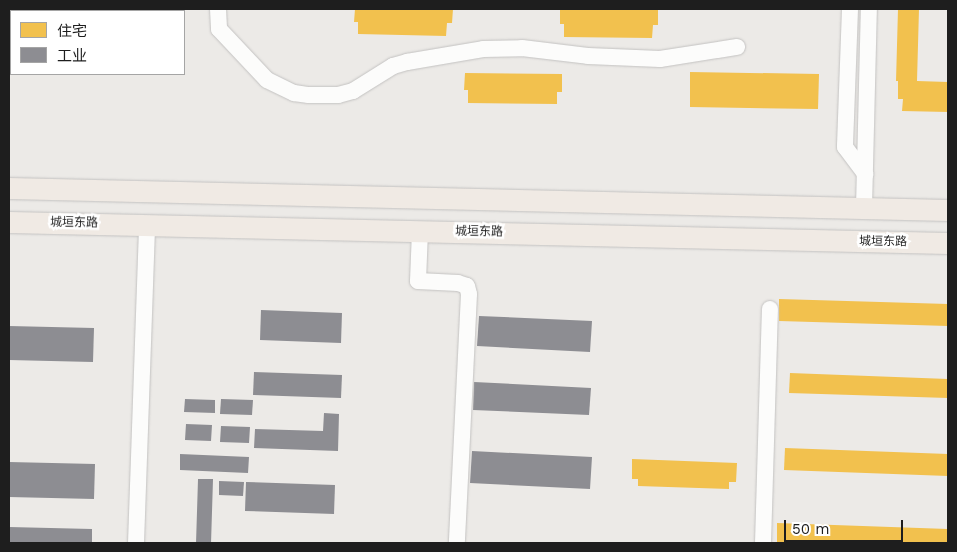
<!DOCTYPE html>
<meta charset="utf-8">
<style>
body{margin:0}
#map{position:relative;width:957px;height:552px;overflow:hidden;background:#eceae7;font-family:"Work Sans","Noto Sans SC",sans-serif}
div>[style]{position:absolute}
.homes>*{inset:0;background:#f2c14e}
.industry>*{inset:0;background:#8d8d92}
.roads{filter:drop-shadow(0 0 1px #c3c2c1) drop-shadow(0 0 1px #c3c2c1)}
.minor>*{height:16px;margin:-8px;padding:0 8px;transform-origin:8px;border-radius:8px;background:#fcfcfb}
.major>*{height:21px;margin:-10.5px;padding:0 10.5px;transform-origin:10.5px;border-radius:10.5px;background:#f0eae4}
span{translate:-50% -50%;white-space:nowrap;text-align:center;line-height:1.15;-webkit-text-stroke:5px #fff;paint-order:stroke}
.street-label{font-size:12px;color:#1e1e1e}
.frame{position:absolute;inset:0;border:10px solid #1e1e1e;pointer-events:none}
.legend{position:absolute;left:10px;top:10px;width:175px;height:65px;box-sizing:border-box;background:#fff;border:1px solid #a5a5a5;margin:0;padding:6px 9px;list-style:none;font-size:15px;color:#1e1e1e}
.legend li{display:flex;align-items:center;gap:10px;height:25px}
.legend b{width:25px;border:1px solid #a5a5a5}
.scale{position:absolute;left:784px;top:520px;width:119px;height:22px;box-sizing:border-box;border:2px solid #1e1e1e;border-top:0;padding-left:6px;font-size:15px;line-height:18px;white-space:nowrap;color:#1e1e1e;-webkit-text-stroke:4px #fff;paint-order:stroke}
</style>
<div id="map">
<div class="homes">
<i style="clip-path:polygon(355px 9px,453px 9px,452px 23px,447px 23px,446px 36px,358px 34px,358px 22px,354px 22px)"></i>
<i style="clip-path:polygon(560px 9px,658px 9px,658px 25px,653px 25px,652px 38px,564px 37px,564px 24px,560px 24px)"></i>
<i style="clip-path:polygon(898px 9px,919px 9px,917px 81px,948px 82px,948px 112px,902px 111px,903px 99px,898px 99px,898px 81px,896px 81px)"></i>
<i style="clip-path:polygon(690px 72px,819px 74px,818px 109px,690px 107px)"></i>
<i style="clip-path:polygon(465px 73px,562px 74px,562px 92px,557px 92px,557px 104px,468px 103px,468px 90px,464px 90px)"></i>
<i style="clip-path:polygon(779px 299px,948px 304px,948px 326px,779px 321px)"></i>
<i style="clip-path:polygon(790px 373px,948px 379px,948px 398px,789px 393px)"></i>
<i style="clip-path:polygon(785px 448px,948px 454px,948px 476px,784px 470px)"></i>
<i style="clip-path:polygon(632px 459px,737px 463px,736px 482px,729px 482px,729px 489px,638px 486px,638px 479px,632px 479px)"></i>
<i style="clip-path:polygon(777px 523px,948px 529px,948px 543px,777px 543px)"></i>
</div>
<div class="industry">
<i style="clip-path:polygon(261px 310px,342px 313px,341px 343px,260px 340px)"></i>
<i style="clip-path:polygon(479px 316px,592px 321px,590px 352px,477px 346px)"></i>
<i style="clip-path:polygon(9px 326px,94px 328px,93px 362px,9px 360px)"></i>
<i style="clip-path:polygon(254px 372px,342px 375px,341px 398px,253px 395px)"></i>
<i style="clip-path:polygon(474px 382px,591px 388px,589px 415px,473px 410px)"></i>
<i style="clip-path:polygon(185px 399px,215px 400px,215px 413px,184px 412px)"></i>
<i style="clip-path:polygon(221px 399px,253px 400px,252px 415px,220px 414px)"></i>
<i style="clip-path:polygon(324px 413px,339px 414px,338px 451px,254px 448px,255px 429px,323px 431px)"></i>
<i style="clip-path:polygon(186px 424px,212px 425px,211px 441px,185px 440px)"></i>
<i style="clip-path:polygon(221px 426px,250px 427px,249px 443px,220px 442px)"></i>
<i style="clip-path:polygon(472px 451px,592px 457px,590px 489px,470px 483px)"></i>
<i style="clip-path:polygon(180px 454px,249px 457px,248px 473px,180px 470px)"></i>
<i style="clip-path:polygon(9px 462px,95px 464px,94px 499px,9px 497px)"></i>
<i style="clip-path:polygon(198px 479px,213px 479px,211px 543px,196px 543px)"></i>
<i style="clip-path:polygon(219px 481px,244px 482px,243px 496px,219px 495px)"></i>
<i style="clip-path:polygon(246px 482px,335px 485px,334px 514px,245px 511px)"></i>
<i style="clip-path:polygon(9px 527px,92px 529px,92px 543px,9px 543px)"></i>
</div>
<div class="roads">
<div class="minor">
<i style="left:218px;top:9px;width:20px;rotate:87deg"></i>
<i style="left:219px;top:29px;width:70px;rotate:46.7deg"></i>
<i style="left:267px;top:80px;width:30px;rotate:26deg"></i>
<i style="left:294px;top:93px;width:15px;rotate:8deg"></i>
<i style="left:309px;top:95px;width:29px"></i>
<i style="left:338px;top:95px;width:16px;rotate:-15deg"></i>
<i style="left:353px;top:91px;width:47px;rotate:-32deg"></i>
<i style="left:393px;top:66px;width:15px;rotate:-16deg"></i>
<i style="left:407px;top:62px;width:77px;rotate:-9.7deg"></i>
<i style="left:483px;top:49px;width:39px;rotate:-1deg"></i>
<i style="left:522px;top:48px;width:66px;rotate:6.9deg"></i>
<i style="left:588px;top:56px;width:72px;rotate:2.4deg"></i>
<i style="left:660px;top:59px;width:78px;rotate:-8.9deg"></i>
<i style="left:850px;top:9px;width:138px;rotate:92.1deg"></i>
<i style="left:845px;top:147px;width:34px;rotate:53deg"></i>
<i style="left:864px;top:208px;width:199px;rotate:-88.6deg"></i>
<i style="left:420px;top:231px;width:50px;rotate:92.3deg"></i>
<i style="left:418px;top:281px;width:40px;rotate:2.9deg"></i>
<i style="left:458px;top:283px;width:9px;rotate:18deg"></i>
<i style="left:467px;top:286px;width:8px;rotate:76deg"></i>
<i style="left:469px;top:294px;width:249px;rotate:92.8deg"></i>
<i style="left:136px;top:543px;width:318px;rotate:-88deg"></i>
<i style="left:763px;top:543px;width:234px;rotate:-88.3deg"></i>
</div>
<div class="major">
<i style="left:9px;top:188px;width:939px;rotate:1.34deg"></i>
<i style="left:9px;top:222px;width:939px;rotate:1.28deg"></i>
</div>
</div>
<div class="street-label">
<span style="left:74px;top:223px;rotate:1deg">城垣东路</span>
<span style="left:479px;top:232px;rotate:1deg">城垣东路</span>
<span style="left:883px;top:242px;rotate:1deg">城垣东路</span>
</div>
<div class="frame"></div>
<ul class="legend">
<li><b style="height:14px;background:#f2c14e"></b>住宅</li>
<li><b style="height:14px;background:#8d8d92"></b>工业</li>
</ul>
<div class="scale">50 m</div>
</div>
